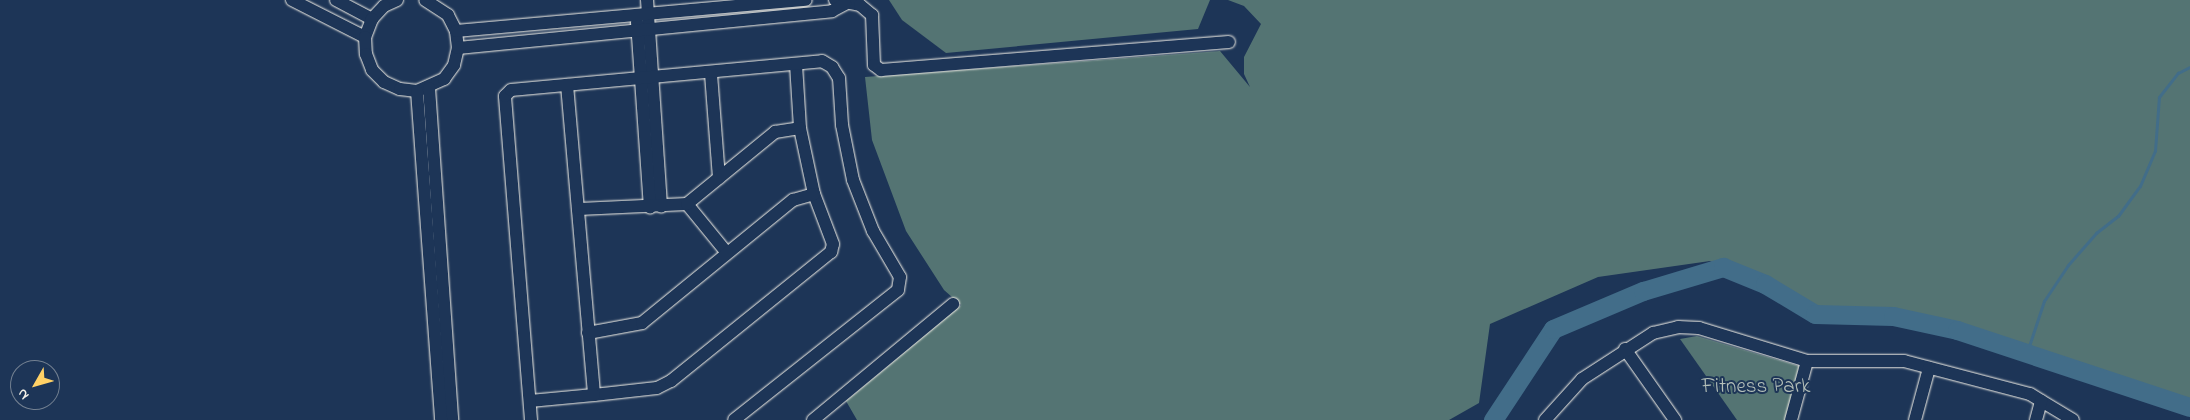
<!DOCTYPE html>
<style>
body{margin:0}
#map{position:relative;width:2190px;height:420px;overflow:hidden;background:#1d3557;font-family:"Indie Flower",sans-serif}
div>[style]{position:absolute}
.green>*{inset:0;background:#547473}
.stream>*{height:3px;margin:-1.5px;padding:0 1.5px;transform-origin:1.5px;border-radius:1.5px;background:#426d89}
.river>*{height:19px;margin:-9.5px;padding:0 9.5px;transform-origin:9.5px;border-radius:9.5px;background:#426d89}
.roads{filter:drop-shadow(0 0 1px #f4f1e8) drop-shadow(0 0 1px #f4f1e8)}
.minor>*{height:12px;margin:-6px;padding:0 6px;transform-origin:6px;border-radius:6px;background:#1d3557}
span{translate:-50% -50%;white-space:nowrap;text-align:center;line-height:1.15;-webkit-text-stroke:4px #1d3557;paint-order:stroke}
.park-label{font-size:21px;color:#b4bfb9}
.north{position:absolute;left:10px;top:360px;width:50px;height:50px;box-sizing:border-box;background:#1d3557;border:1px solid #738091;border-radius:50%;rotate:232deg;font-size:14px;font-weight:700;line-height:20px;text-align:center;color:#f4f1e8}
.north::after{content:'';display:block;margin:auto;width:18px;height:22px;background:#ffd166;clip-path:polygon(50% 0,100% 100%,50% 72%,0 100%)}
</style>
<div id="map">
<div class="green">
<i style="clip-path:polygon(889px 0,1210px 0,1198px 29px,946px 53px,902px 20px)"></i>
<i style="clip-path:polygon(1228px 0,2190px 0,2190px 407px,1957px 330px,1893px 316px,1815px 314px,1765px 284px,1710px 261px,1598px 277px,1490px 324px,1479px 403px,1449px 420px,857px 420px,846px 401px,961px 305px,944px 290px,906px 231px,872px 140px,865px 77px,1220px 51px,1250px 87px,1244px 74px,1244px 57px,1261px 24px,1244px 6px)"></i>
<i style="clip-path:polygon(1697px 336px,1799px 366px,1786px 420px,1737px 420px,1680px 339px)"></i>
</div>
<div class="stream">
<i style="left:2027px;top:352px;width:54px;rotate:-71.6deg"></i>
<i style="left:2044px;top:301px;width:43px;rotate:-56.3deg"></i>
<i style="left:2068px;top:265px;width:43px;rotate:-48.8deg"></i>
<i style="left:2096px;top:233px;width:28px;rotate:-38deg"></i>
<i style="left:2118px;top:216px;width:37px;rotate:-54deg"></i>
<i style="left:2140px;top:186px;width:38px;rotate:-67deg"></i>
<i style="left:2155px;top:151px;width:54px;rotate:-85.8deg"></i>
<i style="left:2159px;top:97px;width:31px;rotate:-52deg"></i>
<i style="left:2178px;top:73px;width:13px;rotate:-27deg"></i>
</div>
<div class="river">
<i style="left:1493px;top:420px;width:109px;rotate:-56.6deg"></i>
<i style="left:1553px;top:329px;width:98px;rotate:-22.9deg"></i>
<i style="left:1643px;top:291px;width:84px;rotate:-16.7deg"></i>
<i style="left:1723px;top:267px;width:45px;rotate:22deg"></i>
<i style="left:1765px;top:284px;width:58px;rotate:31deg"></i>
<i style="left:1815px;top:314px;width:78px;rotate:1.5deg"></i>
<i style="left:1893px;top:316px;width:66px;rotate:12.3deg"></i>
<i style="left:1957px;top:330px;width:245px;rotate:18.3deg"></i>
</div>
<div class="roads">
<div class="minor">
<i style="left:292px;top:0;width:82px;rotate:26.9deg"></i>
<i style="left:336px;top:0;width:41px;rotate:27.8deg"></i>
<i style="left:397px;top:0;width:14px;rotate:155deg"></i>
<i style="left:384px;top:6px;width:18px;rotate:133deg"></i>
<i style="left:372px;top:19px;width:19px;rotate:111deg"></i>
<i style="left:365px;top:37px;width:17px;rotate:87deg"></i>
<i style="left:366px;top:54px;width:17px;rotate:69deg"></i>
<i style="left:372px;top:70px;width:17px;rotate:45deg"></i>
<i style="left:384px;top:82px;width:17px;rotate:24deg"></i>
<i style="left:400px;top:89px;width:17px;rotate:7deg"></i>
<i style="left:417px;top:91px;width:30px;rotate:-24deg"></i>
<i style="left:444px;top:79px;width:17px;rotate:-54deg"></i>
<i style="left:454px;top:65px;width:17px;rotate:-77deg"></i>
<i style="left:458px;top:48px;width:17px;rotate:-97deg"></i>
<i style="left:456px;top:31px;width:18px;rotate:-117deg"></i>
<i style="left:448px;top:15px;width:27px;rotate:-147deg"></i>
<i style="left:647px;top:0;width:207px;rotate:86.1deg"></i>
<i style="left:835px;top:0;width:25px;rotate:11deg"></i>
<i style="left:860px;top:5px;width:16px;rotate:40deg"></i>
<i style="left:872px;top:15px;width:50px;rotate:87.7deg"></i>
<i style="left:874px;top:65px;width:9px;rotate:36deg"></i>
<i style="left:881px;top:70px;width:349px;rotate:-4.6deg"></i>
<i style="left:637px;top:22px;width:186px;rotate:86deg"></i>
<i style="left:456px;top:31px;width:351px;rotate:-5.1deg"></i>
<i style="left:458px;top:48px;width:376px;rotate:-5.6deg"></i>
<i style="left:832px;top:11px;width:15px;rotate:-28deg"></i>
<i style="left:711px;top:74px;width:104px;rotate:85.6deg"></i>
<i style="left:567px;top:85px;width:311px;rotate:85deg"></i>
<i style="left:594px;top:395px;width:63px;rotate:-6.3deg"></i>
<i style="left:657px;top:388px;width:16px;rotate:-27deg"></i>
<i style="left:671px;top:381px;width:206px;rotate:-38.9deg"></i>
<i style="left:831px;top:252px;width:8px;rotate:-76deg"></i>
<i style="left:833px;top:244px;width:53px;rotate:-110.8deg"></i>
<i style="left:814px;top:194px;width:67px;rotate:-102deg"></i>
<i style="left:800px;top:128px;width:63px;rotate:-93.6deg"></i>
<i style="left:429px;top:88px;width:333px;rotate:86deg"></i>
<i style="left:417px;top:91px;width:330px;rotate:85.8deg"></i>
<i style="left:687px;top:204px;width:63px;rotate:50.8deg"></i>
<i style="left:579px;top:209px;width:108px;rotate:-2.7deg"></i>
<i style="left:687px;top:204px;width:114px;rotate:-39.3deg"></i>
<i style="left:775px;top:132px;width:25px;rotate:-9deg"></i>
<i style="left:588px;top:333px;width:55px;rotate:-10.5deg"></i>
<i style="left:642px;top:323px;width:195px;rotate:-39.2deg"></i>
<i style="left:793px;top:200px;width:22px;rotate:-16deg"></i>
<i style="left:1625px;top:349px;width:87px;rotate:54.8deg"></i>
<i style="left:530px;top:401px;width:64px;rotate:-5.4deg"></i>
<i style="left:531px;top:420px;width:325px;rotate:-94.6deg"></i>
<i style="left:505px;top:96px;width:8px;rotate:-45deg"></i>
<i style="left:511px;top:90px;width:312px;rotate:-5.3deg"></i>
<i style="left:822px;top:61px;width:12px;rotate:31deg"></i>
<i style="left:832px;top:67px;width:13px;rotate:58deg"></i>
<i style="left:839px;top:78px;width:47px;rotate:86.3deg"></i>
<i style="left:842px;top:125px;width:56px;rotate:78.7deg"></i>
<i style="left:853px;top:180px;width:55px;rotate:68.6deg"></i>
<i style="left:873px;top:231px;width:53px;rotate:59.6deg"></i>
<i style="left:900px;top:277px;width:13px;rotate:99deg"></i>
<i style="left:898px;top:290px;width:209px;rotate:141.6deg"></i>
<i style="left:813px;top:420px;width:182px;rotate:-39.6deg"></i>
<i style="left:1545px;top:420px;width:55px;rotate:-47.9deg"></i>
<i style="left:1582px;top:379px;width:85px;rotate:-32.9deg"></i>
<i style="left:1653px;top:333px;width:26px;rotate:-13deg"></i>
<i style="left:1678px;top:327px;width:21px;rotate:3deg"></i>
<i style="left:1699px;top:328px;width:113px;rotate:17deg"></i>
<i style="left:1807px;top:361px;width:97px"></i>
<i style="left:1904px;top:361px;width:130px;rotate:14.7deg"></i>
<i style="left:2030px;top:394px;width:50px;rotate:31.2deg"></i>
<i style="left:1791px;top:420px;width:61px;rotate:-74.8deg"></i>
<i style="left:1915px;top:420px;width:54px;rotate:-74.9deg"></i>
<i style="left:2036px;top:420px;width:20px;rotate:-75deg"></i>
</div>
</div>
<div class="park-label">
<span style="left:1756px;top:387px">Fitness Park</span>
</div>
<div class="north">N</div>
</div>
